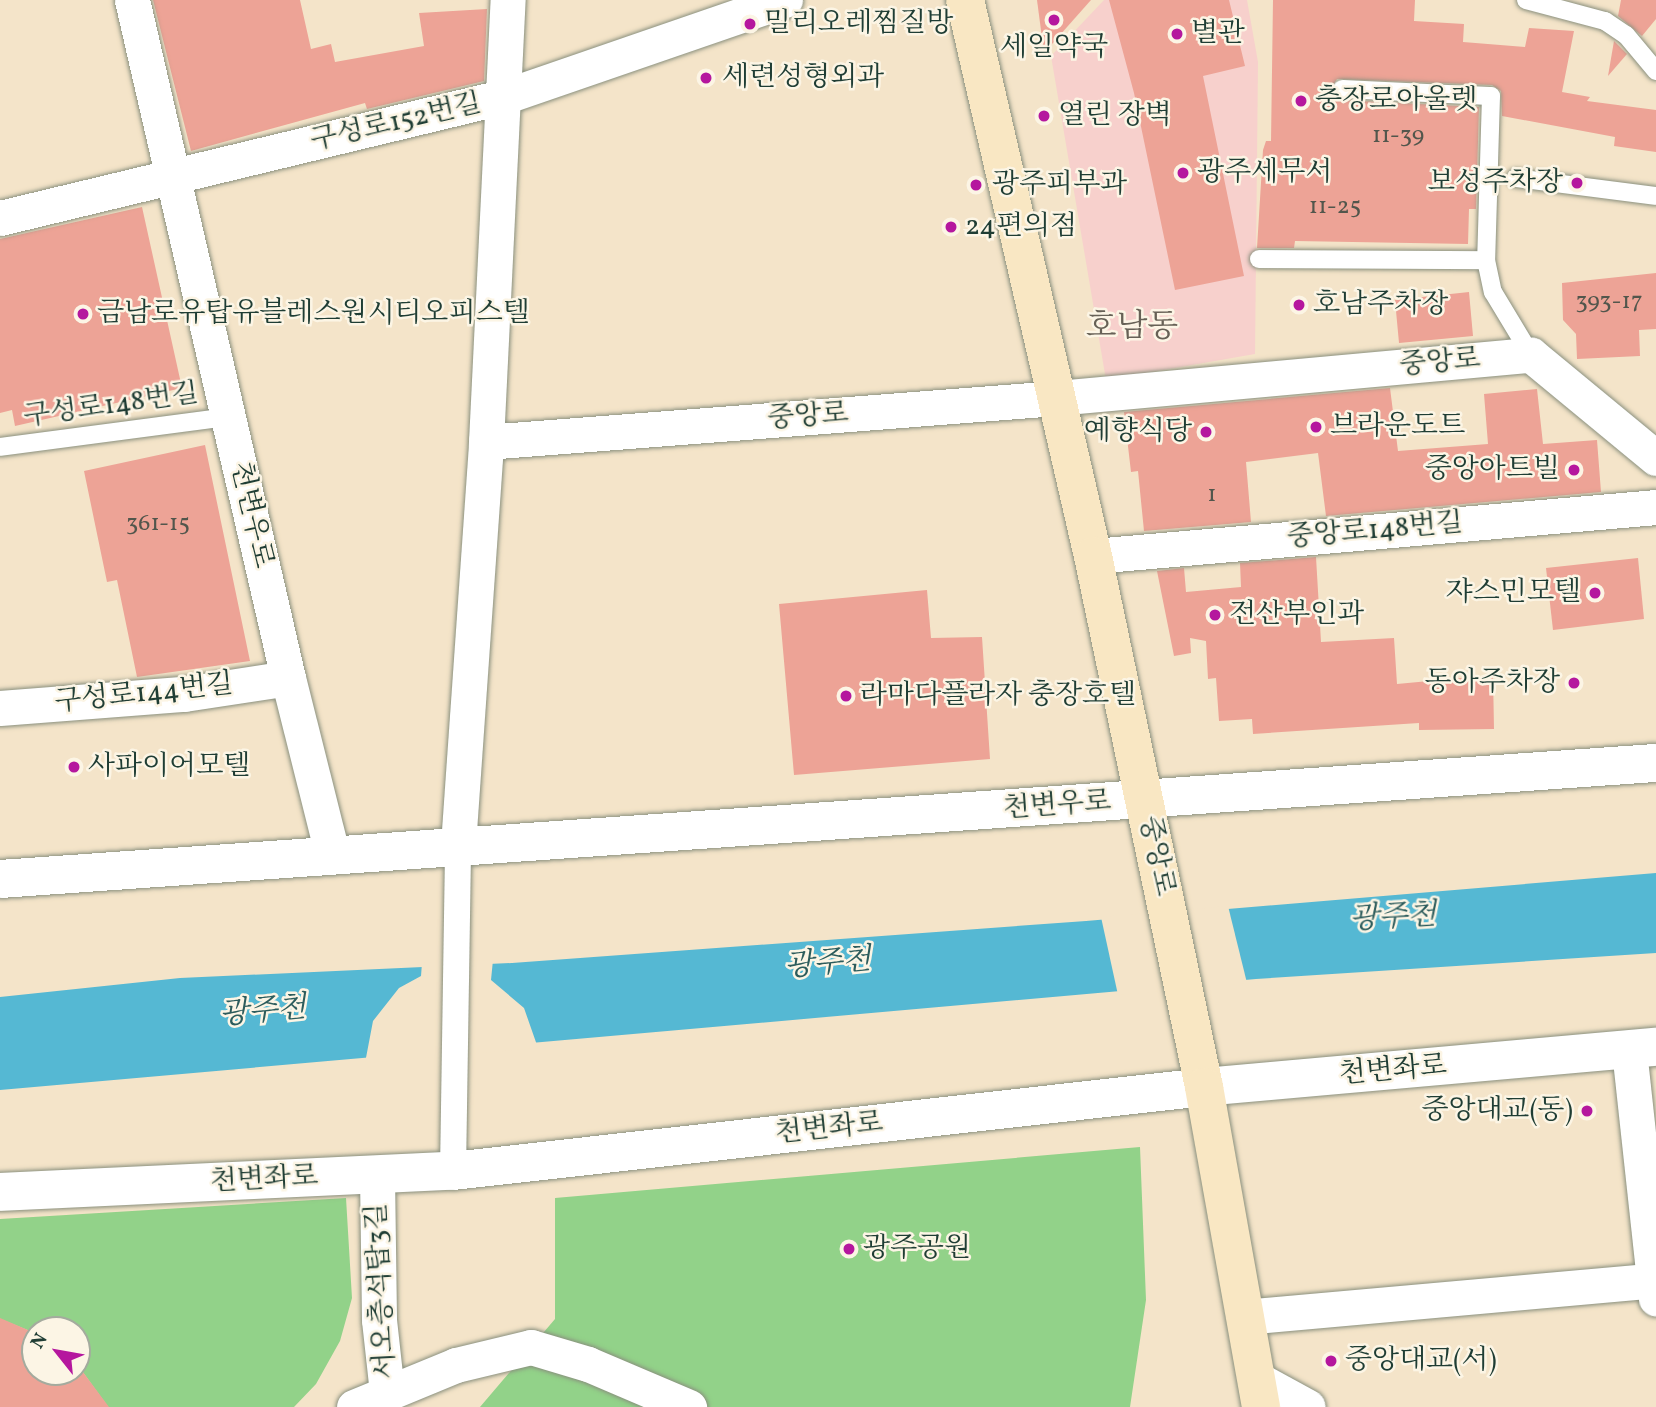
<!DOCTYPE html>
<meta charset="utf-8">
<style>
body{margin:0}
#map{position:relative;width:1656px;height:1407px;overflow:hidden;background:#f4e4c9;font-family:Vollkorn,"Noto Serif KR",serif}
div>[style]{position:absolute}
.built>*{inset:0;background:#f7d0cc}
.green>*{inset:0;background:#92d289}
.water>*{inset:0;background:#55b8d3}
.pier>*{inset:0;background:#f4e4c9}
.building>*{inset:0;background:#eda396}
.roads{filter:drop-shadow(0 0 2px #8a907e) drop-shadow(0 0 2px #8a907e)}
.service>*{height:18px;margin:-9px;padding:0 9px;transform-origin:9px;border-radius:9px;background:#fff}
.pedestrian>*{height:26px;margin:-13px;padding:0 13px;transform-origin:13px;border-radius:13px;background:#fff}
.minor>*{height:35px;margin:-17.5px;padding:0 17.5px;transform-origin:17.5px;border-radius:17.5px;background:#fff}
.tertiary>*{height:38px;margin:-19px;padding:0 19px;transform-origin:19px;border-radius:19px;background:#fff}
.secondary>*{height:38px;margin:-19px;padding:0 19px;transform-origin:19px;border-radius:19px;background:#f9e7c3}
.dots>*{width:19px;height:19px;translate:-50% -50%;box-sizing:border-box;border:4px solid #fcf5e5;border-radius:50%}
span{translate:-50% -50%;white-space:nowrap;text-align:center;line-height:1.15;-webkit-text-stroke:5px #fcf5e5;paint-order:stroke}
.number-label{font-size:24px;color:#52564c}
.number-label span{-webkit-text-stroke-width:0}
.poi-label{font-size:28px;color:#1f3d34}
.left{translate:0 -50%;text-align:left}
.right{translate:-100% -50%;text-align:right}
.street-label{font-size:28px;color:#1f3d34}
.water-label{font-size:30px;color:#2c5c5c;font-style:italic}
.quarter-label{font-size:32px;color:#676156}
.north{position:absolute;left:21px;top:1316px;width:70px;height:70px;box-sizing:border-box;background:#fcf5e5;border:2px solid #a4ab9e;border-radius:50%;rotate:301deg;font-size:19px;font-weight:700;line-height:28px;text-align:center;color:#1f3d34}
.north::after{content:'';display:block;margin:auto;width:24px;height:32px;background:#b5179e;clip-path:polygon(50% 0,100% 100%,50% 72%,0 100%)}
</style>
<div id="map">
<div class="built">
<i style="clip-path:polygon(1104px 0,1247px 0,1258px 62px,1255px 354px,1106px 380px,1051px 56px)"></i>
</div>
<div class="green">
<i style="clip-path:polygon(1140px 1147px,1146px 1300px,1130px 1407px,480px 1407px,555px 1319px,555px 1198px)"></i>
<i style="clip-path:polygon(346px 1198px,352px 1298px,340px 1341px,316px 1384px,294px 1407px,108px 1407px,77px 1364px,77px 1330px,35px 1333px,0 1319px,0 1219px)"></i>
</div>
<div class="water">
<i style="clip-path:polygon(1656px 873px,1656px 953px,1256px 979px,0 1090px,0 997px,180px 978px,512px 963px,1086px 921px)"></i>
</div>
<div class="pier">
<i style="clip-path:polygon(1228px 906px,1247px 983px,1118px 995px,1101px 917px)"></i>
<i style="clip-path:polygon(493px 960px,491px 980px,524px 1008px,538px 1048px,365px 1063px,373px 1021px,399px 988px,421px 976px,422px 963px)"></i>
</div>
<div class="building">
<i style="clip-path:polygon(153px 0,300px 0,311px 49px,331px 44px,335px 62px,424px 46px,419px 13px,487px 9px,484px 81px,367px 109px,365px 103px,191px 151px)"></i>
<i style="clip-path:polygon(1037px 0,1091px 0,1044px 53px)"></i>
<i style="clip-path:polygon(1109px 0,1229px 0,1245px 66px,1203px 76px,1244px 276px,1175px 290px,1134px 93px)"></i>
<i style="clip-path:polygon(1273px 0,1415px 0,1414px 21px,1464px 24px,1463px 42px,1525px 47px,1529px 28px,1574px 31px,1562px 92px,1590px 97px,1587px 101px,1656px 110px,1656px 152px,1614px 146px,1615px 137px,1502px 116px,1501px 91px,1492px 85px,1337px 79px,1331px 89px,1341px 100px,1479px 107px,1476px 209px,1469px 209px,1468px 244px,1295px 241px,1294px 248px,1257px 248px,1263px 150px,1266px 141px,1271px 141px)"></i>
<i style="clip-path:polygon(1621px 0,1656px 0,1656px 19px,1642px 36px,1618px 16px)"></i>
<i style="clip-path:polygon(1614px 41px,1627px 54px,1608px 76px)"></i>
<i style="clip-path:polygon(142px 207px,182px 388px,15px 426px,12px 410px,0 413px,0 239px)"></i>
<i style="clip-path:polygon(1656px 273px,1656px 329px,1639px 330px,1640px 356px,1577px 359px,1576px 334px,1563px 320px,1562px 283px)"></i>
<i style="clip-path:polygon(1469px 292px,1473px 336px,1399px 343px,1395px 300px)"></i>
<i style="clip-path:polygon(1390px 388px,1398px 451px,1488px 444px,1484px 394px,1537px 389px,1543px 444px,1597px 440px,1601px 492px,1326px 516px,1318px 453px,1246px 462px,1251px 522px,1144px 531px,1138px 471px,1131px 472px,1124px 412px)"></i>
<i style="clip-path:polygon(205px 445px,250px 661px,137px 677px,117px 580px,107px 582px,84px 471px)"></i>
<i style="clip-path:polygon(1316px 557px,1321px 642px,1394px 638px,1397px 684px,1493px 675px,1494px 729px,1419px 730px,1419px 723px,1253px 734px,1252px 719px,1219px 721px,1216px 678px,1208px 679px,1206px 641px,1190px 638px,1191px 653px,1174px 656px,1157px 571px,1184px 568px,1186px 592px,1241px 587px,1240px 563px)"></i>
<i style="clip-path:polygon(1638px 558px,1644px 619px,1553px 630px,1546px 568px)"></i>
<i style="clip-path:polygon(927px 590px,931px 638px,982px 637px,990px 759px,794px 775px,779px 604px)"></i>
<i style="clip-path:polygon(0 1318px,35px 1333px,35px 1372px,77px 1372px,77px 1364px,109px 1407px,0 1407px)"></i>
</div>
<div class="roads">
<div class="service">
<i style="left:1526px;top:0;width:82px;rotate:14.9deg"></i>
<i style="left:1605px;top:21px;width:25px;rotate:34deg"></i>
<i style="left:1626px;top:35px;width:47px;rotate:50.2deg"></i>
<i style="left:1342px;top:89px;width:149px;rotate:2.7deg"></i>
<i style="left:1491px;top:96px;width:164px;rotate:91.7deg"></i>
<i style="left:1486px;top:260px;width:33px;rotate:78deg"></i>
<i style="left:1493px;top:292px;width:74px;rotate:58.9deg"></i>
<i style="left:1516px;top:178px;width:141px;rotate:7.3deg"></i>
<i style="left:1259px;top:259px;width:227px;rotate:0.3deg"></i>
<i style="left:0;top:447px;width:231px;rotate:-7.5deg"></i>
</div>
<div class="pedestrian">
<i style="left:453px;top:1171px;width:326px;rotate:-89.1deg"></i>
</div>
<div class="minor">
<i style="left:132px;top:0;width:696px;rotate:77.04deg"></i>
<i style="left:288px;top:678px;width:180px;rotate:75.9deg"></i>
<i style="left:0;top:218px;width:520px;rotate:-13.56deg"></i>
<i style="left:506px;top:96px;width:295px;rotate:-19deg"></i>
<i style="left:486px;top:442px;width:572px;rotate:-4.41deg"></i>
<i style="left:1056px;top:398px;width:477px;rotate:-5.2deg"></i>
<i style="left:1531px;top:355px;width:162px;rotate:39.5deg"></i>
<i style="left:1093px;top:556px;width:565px;rotate:-4.97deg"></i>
<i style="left:0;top:708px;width:185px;rotate:-4.4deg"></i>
<i style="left:184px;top:694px;width:105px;rotate:-8.7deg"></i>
<i style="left:458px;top:845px;width:404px;rotate:-86deg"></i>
<i style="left:486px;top:442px;width:443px;rotate:-87.2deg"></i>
<i style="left:1629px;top:1050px;width:250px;rotate:83.8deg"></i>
<i style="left:377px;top:1175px;width:145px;rotate:89.2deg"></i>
<i style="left:379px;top:1320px;width:73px;rotate:83.7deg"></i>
<i style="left:1244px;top:1317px;width:414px;rotate:-5.1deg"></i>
<i style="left:1255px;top:1378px;width:60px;rotate:28.7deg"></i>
<i style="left:354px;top:1407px;width:110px;rotate:-22.4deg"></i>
<i style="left:456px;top:1365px;width:77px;rotate:-13.5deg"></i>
<i style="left:531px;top:1347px;width:59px;rotate:16.6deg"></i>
<i style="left:588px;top:1364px;width:110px;rotate:23.1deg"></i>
</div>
<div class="tertiary">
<i style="left:0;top:879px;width:1660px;rotate:-4.01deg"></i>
<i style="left:0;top:1192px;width:453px;rotate:-2.7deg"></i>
<i style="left:453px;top:1171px;width:756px;rotate:-6.38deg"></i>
<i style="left:1204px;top:1087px;width:454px;rotate:-5.1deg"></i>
</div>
<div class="secondary">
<i style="left:965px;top:0;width:571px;rotate:77.04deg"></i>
<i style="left:1093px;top:556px;width:542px;rotate:78.19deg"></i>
<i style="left:1204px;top:1087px;width:325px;rotate:79.9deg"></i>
</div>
</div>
<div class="dots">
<i style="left:1054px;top:20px;background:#b5179e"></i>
<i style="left:750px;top:24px;background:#b5179e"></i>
<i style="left:1177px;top:34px;background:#b5179e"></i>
<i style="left:706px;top:78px;background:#b5179e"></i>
<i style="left:1301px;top:101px;background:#b5179e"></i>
<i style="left:1044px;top:116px;background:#b5179e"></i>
<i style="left:1183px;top:173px;background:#b5179e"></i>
<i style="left:1577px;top:183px;background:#b5179e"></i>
<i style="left:976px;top:185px;background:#b5179e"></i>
<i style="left:951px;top:227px;background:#b5179e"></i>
<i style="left:1299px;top:305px;background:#b5179e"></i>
<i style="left:83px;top:314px;background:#b5179e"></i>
<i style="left:1316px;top:427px;background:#b5179e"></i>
<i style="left:1206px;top:432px;background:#b5179e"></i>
<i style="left:1574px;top:470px;background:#b5179e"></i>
<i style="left:1595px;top:593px;background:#b5179e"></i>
<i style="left:1215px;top:615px;background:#b5179e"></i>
<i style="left:1574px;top:683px;background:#b5179e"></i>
<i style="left:846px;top:696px;background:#b5179e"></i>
<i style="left:74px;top:767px;background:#b5179e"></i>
<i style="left:1587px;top:1111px;background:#b5179e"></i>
<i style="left:849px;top:1249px;background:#b5179e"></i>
<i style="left:1331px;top:1361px;background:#b5179e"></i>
</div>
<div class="number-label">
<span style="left:1398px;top:137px">11-39</span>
<span style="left:1335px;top:208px">11-25</span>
<span style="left:1609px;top:303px">393-17</span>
<span style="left:1212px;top:496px">1</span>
<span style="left:158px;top:525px">361-15</span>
</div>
<div class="poi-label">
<span class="left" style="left:764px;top:24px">밀리오레찜질방</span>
<span class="left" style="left:1191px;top:34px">별관</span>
<span style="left:1054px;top:48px">세일약국</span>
<span class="left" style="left:722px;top:78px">세련성형외과</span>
<span class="left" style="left:1315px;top:101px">충장로아울렛</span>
<span class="left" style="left:1058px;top:116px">열린 장벽</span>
<span class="left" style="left:1197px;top:173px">광주세무서</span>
<span class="right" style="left:1563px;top:183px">보성주차장</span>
<span class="left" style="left:992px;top:185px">광주피부과</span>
<span class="left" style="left:965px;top:227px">24편의점</span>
<span class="left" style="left:1313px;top:305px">호남주차장</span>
<span class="left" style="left:97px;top:314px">금남로유탑유블레스원시티오피스텔</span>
<span class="left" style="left:1330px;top:427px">브라운도트</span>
<span class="right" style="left:1192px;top:432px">예향식당</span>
<span class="right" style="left:1560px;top:470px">중앙아트빌</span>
<span class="right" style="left:1581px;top:593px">쟈스민모텔</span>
<span class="left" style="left:1229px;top:615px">전산부인과</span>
<span class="right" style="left:1560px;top:683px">동아주차장</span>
<span class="left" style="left:860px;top:696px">라마다플라자 충장호텔</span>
<span class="left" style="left:88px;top:767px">사파이어모텔</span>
<span class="right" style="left:1573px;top:1111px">중앙대교(동)</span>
<span class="left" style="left:863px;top:1249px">광주공원</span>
<span class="left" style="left:1345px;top:1361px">중앙대교(서)</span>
</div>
<div class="street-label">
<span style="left:396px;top:123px;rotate:-13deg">구성로152번길</span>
<span style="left:1440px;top:363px;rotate:-5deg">중앙로</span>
<span style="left:111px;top:406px;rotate:-8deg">구성로148번길</span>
<span style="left:808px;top:417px;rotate:-4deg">중앙로</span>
<span style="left:251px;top:515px;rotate:77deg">천변우로</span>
<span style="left:1375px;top:531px;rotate:-5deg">중앙로148번길</span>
<span style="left:144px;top:694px;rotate:-6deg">구성로144번길</span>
<span style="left:1057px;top:806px;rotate:-4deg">천변우로</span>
<span style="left:1156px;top:856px;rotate:78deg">중앙로</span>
<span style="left:1393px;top:1071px;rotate:-5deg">천변좌로</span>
<span style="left:829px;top:1129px;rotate:-6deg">천변좌로</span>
<span style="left:264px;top:1180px;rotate:-3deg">천변좌로</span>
<span style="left:382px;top:1291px;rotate:-93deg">서오층석탑3길</span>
</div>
<div class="water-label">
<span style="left:1393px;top:918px;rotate:-3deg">광주천</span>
<span style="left:828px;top:964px;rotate:-5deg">광주천</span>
<span style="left:263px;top:1012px;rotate:-5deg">광주천</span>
</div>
<div class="quarter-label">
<span style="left:1132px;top:328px">호남동</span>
</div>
<div class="north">N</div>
</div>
